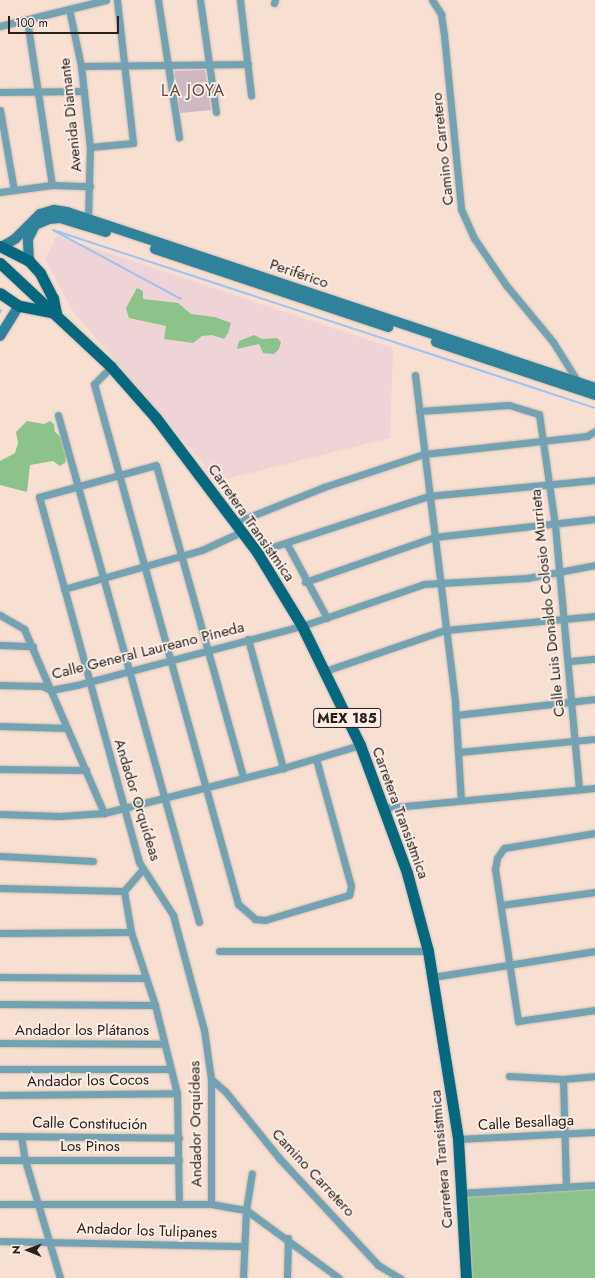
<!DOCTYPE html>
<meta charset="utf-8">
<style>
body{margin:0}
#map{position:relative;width:595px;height:1278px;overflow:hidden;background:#f7e0d2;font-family:Jost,sans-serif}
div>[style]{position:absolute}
.industrial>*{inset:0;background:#eed4d7}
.green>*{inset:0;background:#8cc38b}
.stream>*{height:2px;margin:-1px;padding:0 1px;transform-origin:1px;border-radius:1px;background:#a0c2f0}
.building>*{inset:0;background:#cfb8c4}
.roads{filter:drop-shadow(0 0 1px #d2bdb1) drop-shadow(0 0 1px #d2bdb1)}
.street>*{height:7px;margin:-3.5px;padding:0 3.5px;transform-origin:3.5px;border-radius:3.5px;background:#73a3b3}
.secondary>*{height:10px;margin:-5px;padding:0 5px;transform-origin:5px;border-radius:5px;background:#2f829a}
.primary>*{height:11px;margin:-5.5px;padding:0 5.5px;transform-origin:5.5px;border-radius:5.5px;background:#06687f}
span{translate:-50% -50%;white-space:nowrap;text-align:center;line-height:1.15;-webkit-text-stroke:3.5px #fdefe7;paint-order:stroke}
.shield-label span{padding:1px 3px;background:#fdefe7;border:1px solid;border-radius:3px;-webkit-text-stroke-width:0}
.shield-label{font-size:14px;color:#28201b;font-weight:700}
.street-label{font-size:15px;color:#28201b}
.neighbourhood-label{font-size:16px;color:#5e4b40;letter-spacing:1px}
.north{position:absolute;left:8px;top:1230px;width:40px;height:40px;-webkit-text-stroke:3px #fdefe7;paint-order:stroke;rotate:271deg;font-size:11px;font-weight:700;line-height:16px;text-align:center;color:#28201b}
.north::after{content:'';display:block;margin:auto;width:14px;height:18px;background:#28201b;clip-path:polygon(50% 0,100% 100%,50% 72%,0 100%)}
.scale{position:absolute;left:8px;top:16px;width:111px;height:18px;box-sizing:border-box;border:2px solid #28201b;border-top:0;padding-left:5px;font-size:12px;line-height:14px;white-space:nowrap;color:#28201b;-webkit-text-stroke:3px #fdefe7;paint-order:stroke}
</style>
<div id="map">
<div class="industrial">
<i style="clip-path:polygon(57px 236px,393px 348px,390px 438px,218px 481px,72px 310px,45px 259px)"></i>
</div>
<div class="green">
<i style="clip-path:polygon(137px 288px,143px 291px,143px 299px,178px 303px,191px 314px,215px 317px,231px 323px,228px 333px,224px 339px,212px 335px,202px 336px,193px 343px,164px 339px,166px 326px,129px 318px,126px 308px)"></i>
<i style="clip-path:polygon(254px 335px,262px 339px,277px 338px,281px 342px,279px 349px,274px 354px,263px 353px,259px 344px,237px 349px,239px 341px)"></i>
<i style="clip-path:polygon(27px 421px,44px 424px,50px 421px,54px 424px,55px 432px,62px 438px,67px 455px,65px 463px,60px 466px,53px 461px,30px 465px,27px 492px,0 485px,0 461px,15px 453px,18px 443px,16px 432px)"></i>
<i style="clip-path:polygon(595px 1186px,595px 1278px,466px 1278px,460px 1193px)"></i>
</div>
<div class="stream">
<i style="left:181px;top:299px;width:145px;rotate:-151.7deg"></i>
<i style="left:53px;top:230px;width:570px;rotate:18.18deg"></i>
<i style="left:0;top:313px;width:3px;rotate:-72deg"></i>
</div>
<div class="building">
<i style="clip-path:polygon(205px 70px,211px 110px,180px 113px,174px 71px)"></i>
</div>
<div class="roads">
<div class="street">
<i style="left:158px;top:0;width:139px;rotate:81.3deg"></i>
<i style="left:200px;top:0;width:113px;rotate:81.9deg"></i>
<i style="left:240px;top:0;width:96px;rotate:83.4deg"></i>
<i style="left:432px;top:0;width:17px;rotate:57deg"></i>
<i style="left:441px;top:14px;width:21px;rotate:82deg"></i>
<i style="left:444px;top:35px;width:175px;rotate:84.4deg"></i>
<i style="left:461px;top:209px;width:32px;rotate:66deg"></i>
<i style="left:474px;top:238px;width:57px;rotate:55.8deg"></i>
<i style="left:506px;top:285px;width:74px;rotate:50.5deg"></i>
<i style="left:553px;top:342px;width:47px;rotate:58deg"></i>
<i style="left:274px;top:3px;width:3px;rotate:-72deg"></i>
<i style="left:69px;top:9px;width:58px;rotate:78.1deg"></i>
<i style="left:81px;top:66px;width:81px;rotate:83.7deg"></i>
<i style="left:90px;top:147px;width:72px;rotate:91.6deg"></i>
<i style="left:27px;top:20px;width:167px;rotate:81.4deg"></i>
<i style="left:0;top:26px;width:109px;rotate:-13.8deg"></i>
<i style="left:81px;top:66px;width:167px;rotate:-0.7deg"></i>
<i style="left:0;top:92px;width:84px;rotate:-0.7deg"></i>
<i style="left:0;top:110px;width:81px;rotate:80.1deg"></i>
<i style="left:90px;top:147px;width:43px;rotate:-5.3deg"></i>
<i style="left:133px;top:143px;width:144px;rotate:-96.4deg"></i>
<i style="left:0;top:192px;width:52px;rotate:-7.7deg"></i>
<i style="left:52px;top:185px;width:38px;rotate:2deg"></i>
<i style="left:111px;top:367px;width:24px;rotate:135deg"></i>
<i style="left:94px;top:384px;width:540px;rotate:74.52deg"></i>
<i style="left:238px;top:904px;width:23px;rotate:41deg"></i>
<i style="left:255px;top:919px;width:10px;rotate:6deg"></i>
<i style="left:265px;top:920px;width:88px;rotate:-16.6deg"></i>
<i style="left:349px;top:895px;width:9px;rotate:-77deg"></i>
<i style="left:351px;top:886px;width:132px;rotate:-105.4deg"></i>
<i style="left:415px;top:375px;width:330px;rotate:83deg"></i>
<i style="left:455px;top:703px;width:97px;rotate:86.5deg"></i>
<i style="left:419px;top:411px;width:90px;rotate:-3.8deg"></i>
<i style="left:509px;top:405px;width:31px;rotate:17deg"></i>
<i style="left:539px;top:414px;width:112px;rotate:81.8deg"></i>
<i style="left:555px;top:525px;width:265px;rotate:84.8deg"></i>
<i style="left:58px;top:415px;width:526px;rotate:74.46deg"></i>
<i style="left:234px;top:523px;width:97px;rotate:-21.8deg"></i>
<i style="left:324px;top:487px;width:105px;rotate:-18.3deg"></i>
<i style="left:424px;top:454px;width:164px;rotate:-6.3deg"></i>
<i style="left:587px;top:436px;width:9px;rotate:-32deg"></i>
<i style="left:287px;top:544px;width:84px;rotate:61.6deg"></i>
<i style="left:257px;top:552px;width:180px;rotate:-18.1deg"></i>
<i style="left:428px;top:496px;width:168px;rotate:-5.5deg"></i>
<i style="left:305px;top:582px;width:137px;rotate:-19.2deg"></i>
<i style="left:434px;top:537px;width:162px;rotate:-6.4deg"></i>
<i style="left:64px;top:589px;width:143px;rotate:-15.8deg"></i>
<i style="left:202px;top:550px;width:43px;rotate:-24.8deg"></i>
<i style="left:0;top:615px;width:28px;rotate:30deg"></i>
<i style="left:24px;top:629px;width:201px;rotate:66.5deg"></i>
<i style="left:248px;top:639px;width:134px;rotate:74.8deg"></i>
<i style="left:0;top:645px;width:33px;rotate:2deg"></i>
<i style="left:570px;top:661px;width:25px;rotate:-5deg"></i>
<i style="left:325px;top:671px;width:127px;rotate:-18.9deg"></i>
<i style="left:445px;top:630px;width:151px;rotate:-5.3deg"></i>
<i style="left:0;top:685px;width:42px;rotate:1.4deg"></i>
<i style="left:42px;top:686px;width:10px;rotate:24deg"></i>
<i style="left:51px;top:690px;width:26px;rotate:-11deg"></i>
<i style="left:77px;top:685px;width:233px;rotate:-14.7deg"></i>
<i style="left:302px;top:626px;width:129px;rotate:-19deg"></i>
<i style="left:424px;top:584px;width:103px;rotate:-3.3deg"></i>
<i style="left:527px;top:578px;width:69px;rotate:-10.8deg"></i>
<i style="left:456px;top:715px;width:140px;rotate:-6.6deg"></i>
<i style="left:0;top:726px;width:67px;rotate:1.7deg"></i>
<i style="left:459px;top:752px;width:137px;rotate:-5.5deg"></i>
<i style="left:0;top:769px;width:86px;rotate:0.7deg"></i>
<i style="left:384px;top:808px;width:212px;rotate:-5.4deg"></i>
<i style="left:0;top:814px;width:60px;rotate:1.9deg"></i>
<i style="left:60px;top:816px;width:44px;rotate:-3.9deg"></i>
<i style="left:104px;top:813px;width:185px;rotate:-14.1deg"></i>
<i style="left:283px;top:768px;width:80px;rotate:-16.6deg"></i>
<i style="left:595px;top:833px;width:92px;rotate:170.6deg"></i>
<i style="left:504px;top:848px;width:12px;rotate:125deg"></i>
<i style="left:497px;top:858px;width:11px;rotate:100deg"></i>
<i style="left:495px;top:869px;width:154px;rotate:81.4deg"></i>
<i style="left:518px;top:1021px;width:78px;rotate:-8.1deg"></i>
<i style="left:0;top:856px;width:93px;rotate:3.1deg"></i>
<i style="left:143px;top:869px;width:29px;rotate:131deg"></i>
<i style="left:124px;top:891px;width:42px;rotate:80.3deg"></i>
<i style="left:131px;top:932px;width:77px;rotate:71.8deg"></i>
<i style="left:155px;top:1005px;width:91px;rotate:76deg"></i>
<i style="left:177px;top:1093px;width:111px;rotate:89deg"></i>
<i style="left:0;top:888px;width:124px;rotate:1.4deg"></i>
<i style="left:501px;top:905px;width:95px;rotate:-7.9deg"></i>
<i style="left:0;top:933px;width:131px;rotate:-0.4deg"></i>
<i style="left:219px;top:951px;width:209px"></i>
<i style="left:0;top:977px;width:146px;rotate:0.4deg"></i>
<i style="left:433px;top:977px;width:164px;rotate:-9.1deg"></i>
<i style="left:0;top:1004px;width:155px;rotate:0.4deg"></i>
<i style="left:0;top:1043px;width:164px;rotate:0.3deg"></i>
<i style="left:0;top:1069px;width:171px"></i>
<i style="left:509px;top:1076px;width:54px;rotate:3.2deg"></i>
<i style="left:563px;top:1079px;width:32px;rotate:-5deg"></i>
<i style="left:211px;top:1079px;width:18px;rotate:41deg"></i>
<i style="left:225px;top:1091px;width:86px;rotate:51.1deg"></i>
<i style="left:279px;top:1158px;width:146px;rotate:47.2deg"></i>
<i style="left:378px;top:1265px;width:26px;rotate:31deg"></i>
<i style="left:563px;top:1079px;width:108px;rotate:88.4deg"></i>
<i style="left:0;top:1095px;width:177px;rotate:-0.6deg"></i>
<i style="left:0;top:1136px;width:179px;rotate:0.6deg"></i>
<i style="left:21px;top:1136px;width:24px;rotate:81deg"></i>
<i style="left:25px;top:1160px;width:123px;rotate:73.5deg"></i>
<i style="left:458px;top:1139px;width:137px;rotate:-2.9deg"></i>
<i style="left:0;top:1160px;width:179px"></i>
<i style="left:460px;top:1193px;width:135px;rotate:-3.4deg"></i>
<i style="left:0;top:1204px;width:211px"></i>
<i style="left:211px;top:1204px;width:36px;rotate:10deg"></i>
<i style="left:246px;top:1210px;width:115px;rotate:36.2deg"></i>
<i style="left:211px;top:1204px;width:125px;rotate:-90deg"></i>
<i style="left:211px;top:1079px;width:49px;rotate:-98.1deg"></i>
<i style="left:204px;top:1030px;width:119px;rotate:-105.1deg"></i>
<i style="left:173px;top:915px;width:63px;rotate:-122.7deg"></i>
<i style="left:139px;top:862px;width:378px;rotate:-105.3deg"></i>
<i style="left:39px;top:497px;width:121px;rotate:-15.3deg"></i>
<i style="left:156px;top:465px;width:324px;rotate:74.4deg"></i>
<i style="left:0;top:1241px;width:244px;rotate:1.2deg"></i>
<i style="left:243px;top:1278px;width:68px;rotate:-87.5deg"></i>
<i style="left:246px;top:1210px;width:37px;rotate:-81deg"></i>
<i style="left:287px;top:1278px;width:40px;rotate:-88.6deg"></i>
</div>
<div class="secondary">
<i style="left:3px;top:246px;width:14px;rotate:-30deg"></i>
<i style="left:15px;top:239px;width:35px;rotate:-45deg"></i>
<i style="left:40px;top:214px;width:15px;rotate:-16deg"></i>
<i style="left:54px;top:210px;width:13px;rotate:9deg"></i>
<i style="left:67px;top:212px;width:557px;rotate:18.43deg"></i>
<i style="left:155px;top:249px;width:246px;rotate:18.5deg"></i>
<i style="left:29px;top:261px;width:22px;rotate:-93deg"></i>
<i style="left:28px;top:239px;width:16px;rotate:-63deg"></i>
<i style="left:35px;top:225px;width:15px;rotate:-23deg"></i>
<i style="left:49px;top:219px;width:11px;rotate:-5deg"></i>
<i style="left:60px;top:218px;width:48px;rotate:16.9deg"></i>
<i style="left:0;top:336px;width:36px;rotate:-58deg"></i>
<i style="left:436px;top:342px;width:168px;rotate:18.4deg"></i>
</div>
<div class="primary">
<i style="left:0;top:246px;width:33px;rotate:27deg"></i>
<i style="left:29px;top:261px;width:16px;rotate:47deg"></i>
<i style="left:40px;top:273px;width:28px;rotate:63deg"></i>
<i style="left:53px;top:298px;width:15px;rotate:79deg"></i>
<i style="left:56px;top:313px;width:38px;rotate:-169deg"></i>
<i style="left:19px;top:306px;width:23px;rotate:-146deg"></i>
<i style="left:0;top:263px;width:152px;rotate:43.1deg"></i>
<i style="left:111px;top:367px;width:68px;rotate:48.6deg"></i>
<i style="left:156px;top:418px;width:168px;rotate:53deg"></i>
<i style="left:257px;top:552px;width:87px;rotate:58.7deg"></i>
<i style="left:302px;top:626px;width:132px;rotate:64deg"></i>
<i style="left:360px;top:745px;width:136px;rotate:69.8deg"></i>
<i style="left:407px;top:873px;width:81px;rotate:74.9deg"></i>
<i style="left:428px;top:951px;width:190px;rotate:80.9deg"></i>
<i style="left:458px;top:1139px;width:139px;rotate:86.7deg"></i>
</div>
</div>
<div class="shield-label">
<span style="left:347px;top:718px">MEX 185</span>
</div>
<div class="street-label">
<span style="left:71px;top:115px;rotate:-96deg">Avenida Diamante</span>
<span style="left:443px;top:149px;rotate:-96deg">Camino Carretero</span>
<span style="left:299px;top:274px;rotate:19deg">Periférico</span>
<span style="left:251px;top:523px;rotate:55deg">Carretera Transistmica</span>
<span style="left:548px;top:603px;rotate:-96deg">Calle Luis Donaldo Colosio Murrieta</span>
<span style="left:148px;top:651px;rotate:-14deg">Calle General Laureano Pineda</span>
<span style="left:137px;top:800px;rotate:73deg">Andador Orquídeas</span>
<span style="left:400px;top:813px;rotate:70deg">Carretera Transistmica</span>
<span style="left:82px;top:1031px">Andador los Plátanos</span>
<span style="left:88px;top:1081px;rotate:-1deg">Andador los Cocos</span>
<span style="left:526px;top:1123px;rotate:-3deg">Calle Besallaga</span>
<span style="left:90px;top:1124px;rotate:1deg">Calle Constitución</span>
<span style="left:196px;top:1124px;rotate:-91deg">Andador Orquídeas</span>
<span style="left:90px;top:1147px">Los Pinos</span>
<span style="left:442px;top:1159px;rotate:-95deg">Carretera Transistmica</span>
<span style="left:313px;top:1173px;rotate:47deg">Camino Carretero</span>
<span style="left:147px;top:1231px;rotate:2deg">Andador los Tulipanes</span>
</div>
<div class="neighbourhood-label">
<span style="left:193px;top:91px">LA JOYA</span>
</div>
<div class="north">N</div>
<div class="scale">100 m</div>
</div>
